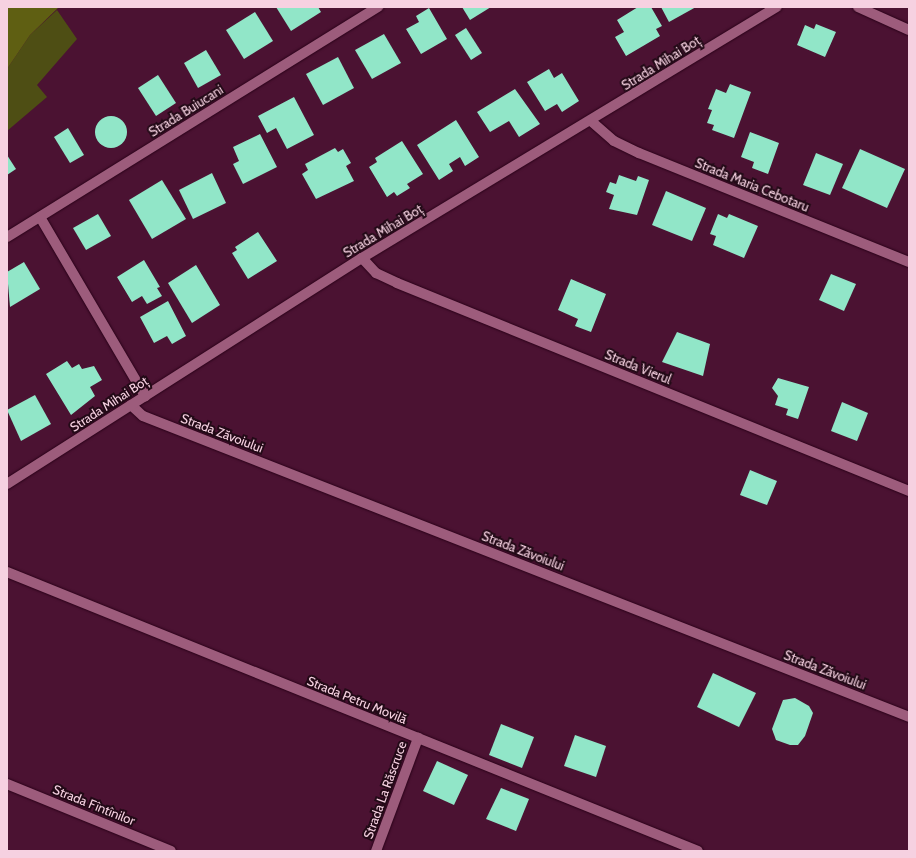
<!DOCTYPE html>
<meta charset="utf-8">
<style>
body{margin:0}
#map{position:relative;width:916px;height:858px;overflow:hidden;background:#4b1232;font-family:Cabin,sans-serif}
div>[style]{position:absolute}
.green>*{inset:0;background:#4e4e14}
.forest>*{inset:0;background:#5f5f12}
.building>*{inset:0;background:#91e6c8}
.round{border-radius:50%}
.roads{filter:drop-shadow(0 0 1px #2a0219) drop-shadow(0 0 1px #2a0219)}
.lane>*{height:10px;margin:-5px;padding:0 5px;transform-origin:5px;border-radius:5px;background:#9d5c7c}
.street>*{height:10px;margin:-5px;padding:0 5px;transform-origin:5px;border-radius:5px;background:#9d5c7c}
span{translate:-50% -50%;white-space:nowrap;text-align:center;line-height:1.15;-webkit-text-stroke:4px #230a17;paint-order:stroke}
.street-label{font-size:13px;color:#f6d1e1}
.frame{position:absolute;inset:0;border:8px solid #f6d1e1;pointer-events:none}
</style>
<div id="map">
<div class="green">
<i style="clip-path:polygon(57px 10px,77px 39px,37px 85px,47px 97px,7px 131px,7px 69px,30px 35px)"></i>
</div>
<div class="forest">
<i style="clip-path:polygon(7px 7px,59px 7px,30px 35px,7px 69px)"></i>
</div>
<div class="building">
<i style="clip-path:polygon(276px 7px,318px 7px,321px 12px,291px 31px)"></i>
<i style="clip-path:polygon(462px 7px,491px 7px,470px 20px)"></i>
<i style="clip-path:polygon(638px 7px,651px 7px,662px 26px,656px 29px,660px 36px,626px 56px,615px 37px,624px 32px,617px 20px)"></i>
<i style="clip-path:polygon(661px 7px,696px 7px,669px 22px)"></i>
<i style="clip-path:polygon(429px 8px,447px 39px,421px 54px,406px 29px,419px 22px,416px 16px)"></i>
<i style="clip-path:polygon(255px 12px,273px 41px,244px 59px,226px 30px)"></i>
<i style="clip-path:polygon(816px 24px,836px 32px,825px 57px,797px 45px,805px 25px,814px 29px)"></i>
<i style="clip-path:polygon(466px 28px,482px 53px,471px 60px,455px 35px)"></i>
<i style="clip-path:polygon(384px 34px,401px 63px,372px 79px,355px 50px)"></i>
<i style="clip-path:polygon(206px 50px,221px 75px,198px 88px,184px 63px)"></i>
<i style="clip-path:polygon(338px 57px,354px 88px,323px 105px,306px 74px)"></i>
<i style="clip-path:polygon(549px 69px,554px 78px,562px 73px,579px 101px,562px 112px,557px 104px,545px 111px,527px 82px)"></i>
<i style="clip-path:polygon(158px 75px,176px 103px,156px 116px,138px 88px)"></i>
<i style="clip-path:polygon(730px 84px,751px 92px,734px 138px,712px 130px,714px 125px,707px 123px,712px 110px,708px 109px,716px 89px,726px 93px)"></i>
<i style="clip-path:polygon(515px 89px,540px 124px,519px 137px,509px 121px,490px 132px,477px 112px)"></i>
<i style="clip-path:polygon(294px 97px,314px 135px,287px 149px,276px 128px,267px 133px,258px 116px)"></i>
<i class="round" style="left:95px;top:116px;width:32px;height:32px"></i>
<i style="clip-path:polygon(456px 120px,479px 157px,465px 166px,460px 157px,449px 164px,453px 171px,439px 180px,417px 145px)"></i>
<i style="clip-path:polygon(68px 128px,84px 155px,70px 163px,54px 137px)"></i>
<i style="clip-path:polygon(750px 132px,779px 143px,768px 174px,752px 168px,754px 162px,741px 157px)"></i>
<i style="clip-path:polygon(260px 134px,277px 167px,243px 184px,233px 164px,239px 161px,233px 147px)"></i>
<i style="clip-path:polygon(402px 141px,423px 174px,407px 184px,410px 188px,397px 196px,394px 192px,387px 197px,369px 167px,377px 162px,375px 158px)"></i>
<i style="clip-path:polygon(335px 148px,338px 152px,343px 149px,351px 163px,346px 166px,354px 181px,316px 199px,302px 174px,308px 170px,305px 164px)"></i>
<i style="clip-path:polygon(860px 149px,905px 169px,887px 208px,842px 188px)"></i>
<i style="clip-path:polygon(816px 153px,843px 164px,830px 195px,803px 185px)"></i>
<i style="clip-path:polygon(7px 155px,16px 169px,7px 175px)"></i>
<i style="clip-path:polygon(212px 173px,226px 203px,193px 219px,179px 190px)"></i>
<i style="clip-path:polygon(619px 175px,636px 181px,638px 176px,649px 180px,637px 215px,609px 209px,614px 195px,606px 192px,610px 182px,616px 184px)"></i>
<i style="clip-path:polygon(162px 180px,186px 219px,152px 239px,129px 200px)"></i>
<i style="clip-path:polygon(666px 191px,706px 208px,692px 241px,652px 225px)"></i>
<i style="clip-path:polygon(98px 214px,111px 236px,86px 250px,73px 228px)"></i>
<i style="clip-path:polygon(718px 214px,727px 218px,729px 214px,758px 226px,744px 258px,713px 245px,716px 236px,710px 234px)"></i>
<i style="clip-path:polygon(258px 232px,277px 261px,248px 279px,232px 253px,237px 250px,235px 247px)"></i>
<i style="clip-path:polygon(144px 260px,160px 287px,157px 288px,162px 296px,147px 304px,142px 296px,132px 302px,117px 277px)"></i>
<i style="clip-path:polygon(24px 262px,40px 289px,10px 307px,7px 272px)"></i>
<i style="clip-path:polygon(196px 265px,220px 305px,192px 323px,168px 283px)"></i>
<i style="clip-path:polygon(831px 274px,856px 284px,844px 311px,819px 300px)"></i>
<i style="clip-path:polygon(571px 279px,606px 294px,591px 332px,575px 326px,578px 319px,558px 310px)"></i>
<i style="clip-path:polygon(168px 301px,186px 336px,172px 344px,167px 336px,154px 343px,140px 317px)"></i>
<i style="clip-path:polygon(677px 332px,710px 344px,703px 376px,662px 362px)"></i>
<i style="clip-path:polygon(67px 361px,72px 368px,79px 364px,82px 369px,94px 366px,102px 380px,90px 387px,95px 396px,71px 415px,46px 374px)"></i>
<i style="clip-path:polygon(778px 378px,809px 387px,798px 419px,786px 415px,788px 409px,775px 405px,778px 396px,772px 388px)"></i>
<i style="clip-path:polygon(35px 395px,51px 424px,21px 441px,7px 410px)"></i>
<i style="clip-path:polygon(842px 402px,868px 413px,857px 441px,831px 431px)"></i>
<i style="clip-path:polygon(750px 470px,777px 481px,767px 505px,740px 495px)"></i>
<i style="clip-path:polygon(713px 673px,756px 693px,739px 727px,697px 707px)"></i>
<i style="clip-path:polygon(795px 698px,809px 706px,813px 713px,805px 736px,798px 745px,790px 745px,776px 740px,772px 729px,783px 700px)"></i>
<i style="clip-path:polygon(501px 724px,534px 737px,522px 768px,489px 755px)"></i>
<i style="clip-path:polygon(575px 735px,606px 746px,596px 777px,564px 766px)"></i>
<i style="clip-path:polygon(437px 761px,468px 775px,454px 805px,423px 791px)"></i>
<i style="clip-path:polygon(501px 788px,529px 799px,516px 831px,486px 819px)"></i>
</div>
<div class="roads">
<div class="lane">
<i style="left:376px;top:851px;width:121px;rotate:-69.6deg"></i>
</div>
<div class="street">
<i style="left:858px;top:7px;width:56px;rotate:24.3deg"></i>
<i style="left:591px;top:121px;width:30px;rotate:41deg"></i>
<i style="left:614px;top:141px;width:28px;rotate:26deg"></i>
<i style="left:639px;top:153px;width:291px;rotate:22deg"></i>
<i style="left:40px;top:217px;width:208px;rotate:59.6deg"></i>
<i style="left:7px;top:237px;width:437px;rotate:-31.8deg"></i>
<i style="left:362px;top:258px;width:21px;rotate:47deg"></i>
<i style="left:376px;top:273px;width:23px;rotate:25deg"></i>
<i style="left:397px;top:283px;width:553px;rotate:22.11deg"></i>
<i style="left:131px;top:405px;width:16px;rotate:43deg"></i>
<i style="left:143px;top:416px;width:823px;rotate:21.45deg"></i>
<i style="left:7px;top:484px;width:421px;rotate:-32.5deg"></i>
<i style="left:362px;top:258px;width:485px;rotate:-31.2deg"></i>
<i style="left:7px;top:572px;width:745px;rotate:21.99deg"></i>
<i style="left:7px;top:784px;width:177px;rotate:22.2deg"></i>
</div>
</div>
<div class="street-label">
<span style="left:661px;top:63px;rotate:-32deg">Strada Mihai Boț</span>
<span style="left:186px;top:111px;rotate:-32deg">Strada Buiucani</span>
<span style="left:752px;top:185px;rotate:22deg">Strada Maria Cebotaru</span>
<span style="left:383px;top:231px;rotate:-31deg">Strada Mihai Boț</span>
<span style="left:638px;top:367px;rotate:22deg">Strada Vierul</span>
<span style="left:109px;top:404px;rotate:-33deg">Strada Mihai Boț</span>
<span style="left:222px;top:433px;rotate:21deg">Strada Zăvoiului</span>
<span style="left:523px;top:551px;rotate:21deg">Strada Zăvoiului</span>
<span style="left:825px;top:670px;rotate:21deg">Strada Zăvoiului</span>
<span style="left:357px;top:700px;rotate:22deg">Strada Petru Movilă</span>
<span style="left:385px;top:790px;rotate:-70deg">Strada La Răscruce</span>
<span style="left:94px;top:805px;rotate:22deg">Strada Fîntînilor</span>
</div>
<div class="frame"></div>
</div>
